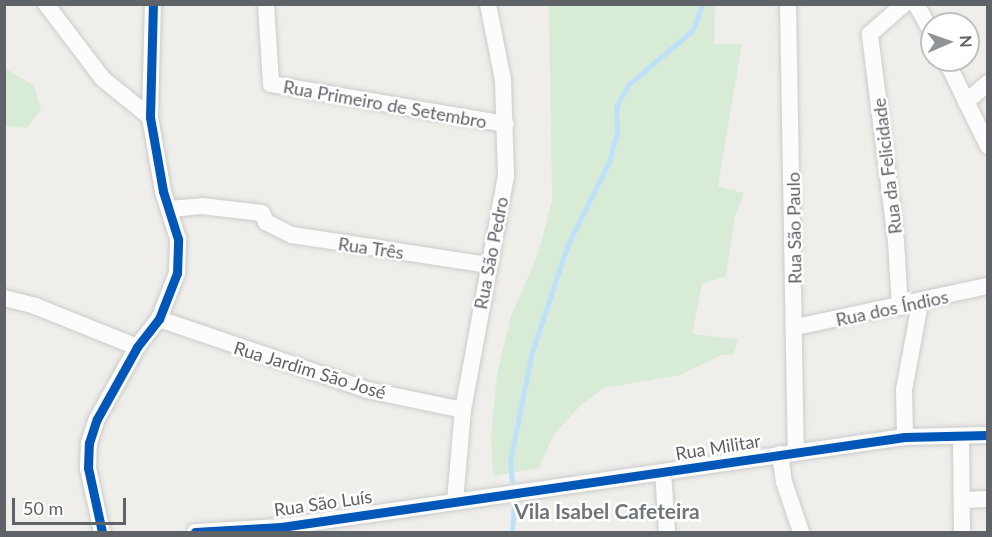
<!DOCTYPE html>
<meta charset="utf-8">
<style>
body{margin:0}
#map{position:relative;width:992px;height:537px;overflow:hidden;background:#efeeea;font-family:Lato,sans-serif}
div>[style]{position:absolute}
.green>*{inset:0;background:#d8ebd6}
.stream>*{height:4.5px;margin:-2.25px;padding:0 2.25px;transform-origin:2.25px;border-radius:2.25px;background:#bfe0f9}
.roads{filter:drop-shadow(0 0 2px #cbcccc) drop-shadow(0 0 2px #cbcccc)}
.minor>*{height:16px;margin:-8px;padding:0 8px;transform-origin:8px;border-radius:8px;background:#fdfcfc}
.cycleway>*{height:9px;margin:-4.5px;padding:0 4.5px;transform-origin:4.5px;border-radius:4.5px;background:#0057b8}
span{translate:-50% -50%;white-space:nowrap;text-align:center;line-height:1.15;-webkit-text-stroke:5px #fff;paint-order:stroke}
.street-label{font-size:18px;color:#5f6368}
.quarter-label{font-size:21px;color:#70757a;font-weight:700}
.frame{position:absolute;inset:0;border:6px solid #5f6368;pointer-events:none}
.north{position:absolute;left:920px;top:12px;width:60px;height:60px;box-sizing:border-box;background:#fff;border:2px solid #bfc1c3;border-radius:50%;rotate:88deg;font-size:16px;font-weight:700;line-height:24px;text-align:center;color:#5f6368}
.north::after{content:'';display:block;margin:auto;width:21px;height:27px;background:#919496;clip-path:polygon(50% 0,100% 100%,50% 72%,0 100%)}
.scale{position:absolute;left:12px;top:498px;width:114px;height:27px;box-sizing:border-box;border:3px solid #5f6368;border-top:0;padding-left:8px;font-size:18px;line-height:21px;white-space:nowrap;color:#5f6368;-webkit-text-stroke:4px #fff;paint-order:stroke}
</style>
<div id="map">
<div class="green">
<i style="clip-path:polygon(549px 5px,715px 5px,714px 44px,742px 44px,718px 186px,744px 193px,735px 217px,726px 276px,702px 284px,692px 334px,738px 339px,734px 354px,721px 355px,680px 375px,604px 388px,582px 404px,554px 434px,539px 468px,493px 476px,491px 436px,497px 374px,511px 316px,538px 254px,552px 200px)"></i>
<i style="clip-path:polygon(5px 68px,34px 86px,41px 110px,27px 128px,5px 126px)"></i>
</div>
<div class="stream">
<i style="left:512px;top:481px;width:19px;rotate:-96deg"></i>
<i style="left:510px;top:462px;width:112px;rotate:-78.7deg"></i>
<i style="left:532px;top:352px;width:114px;rotate:-71.6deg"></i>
<i style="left:568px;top:244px;width:92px;rotate:-63.4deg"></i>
<i style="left:609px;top:162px;width:31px;rotate:-75deg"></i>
<i style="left:617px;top:132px;width:25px;rotate:-92deg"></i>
<i style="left:616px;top:107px;width:25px;rotate:-61deg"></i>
<i style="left:628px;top:85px;width:85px;rotate:-40.2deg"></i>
<i style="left:693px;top:30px;width:28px;rotate:-71deg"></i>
<i style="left:512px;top:532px;width:27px;rotate:-86deg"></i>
</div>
<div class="roads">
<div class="minor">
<i style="left:46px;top:4px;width:94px;rotate:52.8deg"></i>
<i style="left:103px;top:79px;width:60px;rotate:39deg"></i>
<i style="left:266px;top:4px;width:80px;rotate:86.4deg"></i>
<i style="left:271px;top:84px;width:238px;rotate:9.7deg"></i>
<i style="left:788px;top:4px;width:448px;rotate:89deg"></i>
<i style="left:916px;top:4px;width:33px;rotate:61deg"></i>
<i style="left:946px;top:60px;width:96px;rotate:64deg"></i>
<i style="left:966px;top:102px;width:29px;rotate:-41deg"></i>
<i style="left:169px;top:209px;width:33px;rotate:-5deg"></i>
<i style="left:202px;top:206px;width:60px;rotate:6.7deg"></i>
<i style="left:262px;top:213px;width:10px;rotate:66deg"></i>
<i style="left:266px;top:222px;width:29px;rotate:27deg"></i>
<i style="left:292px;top:235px;width:198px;rotate:8.7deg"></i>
<i style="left:4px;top:298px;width:32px;rotate:14deg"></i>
<i style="left:35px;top:306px;width:110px;rotate:21.9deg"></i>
<i style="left:900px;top:307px;width:66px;rotate:-93.5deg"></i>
<i style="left:896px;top:241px;width:209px;rotate:-97.2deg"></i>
<i style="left:870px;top:34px;width:45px;rotate:-41.4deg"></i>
<i style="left:159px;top:319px;width:220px;rotate:18.8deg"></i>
<i style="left:367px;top:390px;width:98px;rotate:11.8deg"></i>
<i style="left:796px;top:327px;width:196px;rotate:-12.1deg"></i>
<i style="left:905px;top:437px;width:47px;rotate:-91.2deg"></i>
<i style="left:904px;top:390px;width:87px;rotate:-79.5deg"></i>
<i style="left:961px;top:437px;width:95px;rotate:89.4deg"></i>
<i style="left:780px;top:454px;width:28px;rotate:82deg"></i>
<i style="left:784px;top:482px;width:53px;rotate:71.2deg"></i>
<i style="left:663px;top:472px;width:60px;rotate:86.2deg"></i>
<i style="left:962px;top:500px;width:26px;rotate:-2deg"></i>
<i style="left:455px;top:501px;width:91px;rotate:-85deg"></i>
<i style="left:463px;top:410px;width:238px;rotate:-79.6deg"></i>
<i style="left:506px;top:176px;width:96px;rotate:-91.8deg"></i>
<i style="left:503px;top:80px;width:77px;rotate:-101.2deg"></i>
<i style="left:102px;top:532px;width:66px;rotate:-102.3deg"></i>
<i style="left:88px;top:468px;width:25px;rotate:-88deg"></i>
<i style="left:89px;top:443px;width:25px;rotate:-72deg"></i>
<i style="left:97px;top:419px;width:82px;rotate:-60.9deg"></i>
<i style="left:137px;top:347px;width:36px;rotate:-52deg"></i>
<i style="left:159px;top:319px;width:49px;rotate:-68.6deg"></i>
<i style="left:177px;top:273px;width:34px;rotate:-88deg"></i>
<i style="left:178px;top:239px;width:50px;rotate:-107.4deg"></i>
<i style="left:163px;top:191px;width:75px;rotate:-100deg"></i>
<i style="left:150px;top:117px;width:113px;rotate:-88.5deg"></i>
<i style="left:195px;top:532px;width:86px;rotate:-3.3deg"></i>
<i style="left:281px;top:527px;width:630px;rotate:-8.21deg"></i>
<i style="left:905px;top:437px;width:83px;rotate:-1.4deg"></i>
</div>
</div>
<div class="cycleway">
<i style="left:102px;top:532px;width:66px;rotate:-102.3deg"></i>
<i style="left:88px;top:468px;width:25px;rotate:-88deg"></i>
<i style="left:89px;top:443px;width:25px;rotate:-72deg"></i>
<i style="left:97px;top:419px;width:82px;rotate:-60.9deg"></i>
<i style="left:137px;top:347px;width:36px;rotate:-52deg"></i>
<i style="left:159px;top:319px;width:49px;rotate:-68.6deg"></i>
<i style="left:177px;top:273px;width:34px;rotate:-88deg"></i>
<i style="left:178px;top:239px;width:50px;rotate:-107.4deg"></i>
<i style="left:163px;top:191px;width:75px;rotate:-100deg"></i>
<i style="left:150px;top:117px;width:113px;rotate:-88.5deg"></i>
<i style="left:195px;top:532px;width:86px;rotate:-3.3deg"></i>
<i style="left:281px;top:527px;width:630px;rotate:-8.21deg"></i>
<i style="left:905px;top:437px;width:83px;rotate:-1.4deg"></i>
</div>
<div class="street-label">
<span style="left:385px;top:104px;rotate:10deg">Rua Primeiro de Setembro</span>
<span style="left:887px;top:166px;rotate:-97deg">Rua da Felicidade</span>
<span style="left:794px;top:228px;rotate:-91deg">Rua São Paulo</span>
<span style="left:371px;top:248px;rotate:8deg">Rua Três</span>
<span style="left:491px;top:253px;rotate:-79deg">Rua São Pedro</span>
<span style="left:892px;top:308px;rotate:-12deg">Rua dos Índios</span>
<span style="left:310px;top:370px;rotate:17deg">Rua Jardim São José</span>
<span style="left:718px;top:447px;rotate:-9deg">Rua Militar</span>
<span style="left:323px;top:503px;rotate:-8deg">Rua São Luís</span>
</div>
<div class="quarter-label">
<span style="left:607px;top:511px">Vila Isabel Cafeteira</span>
</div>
<div class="frame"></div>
<div class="north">N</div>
<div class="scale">50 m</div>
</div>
